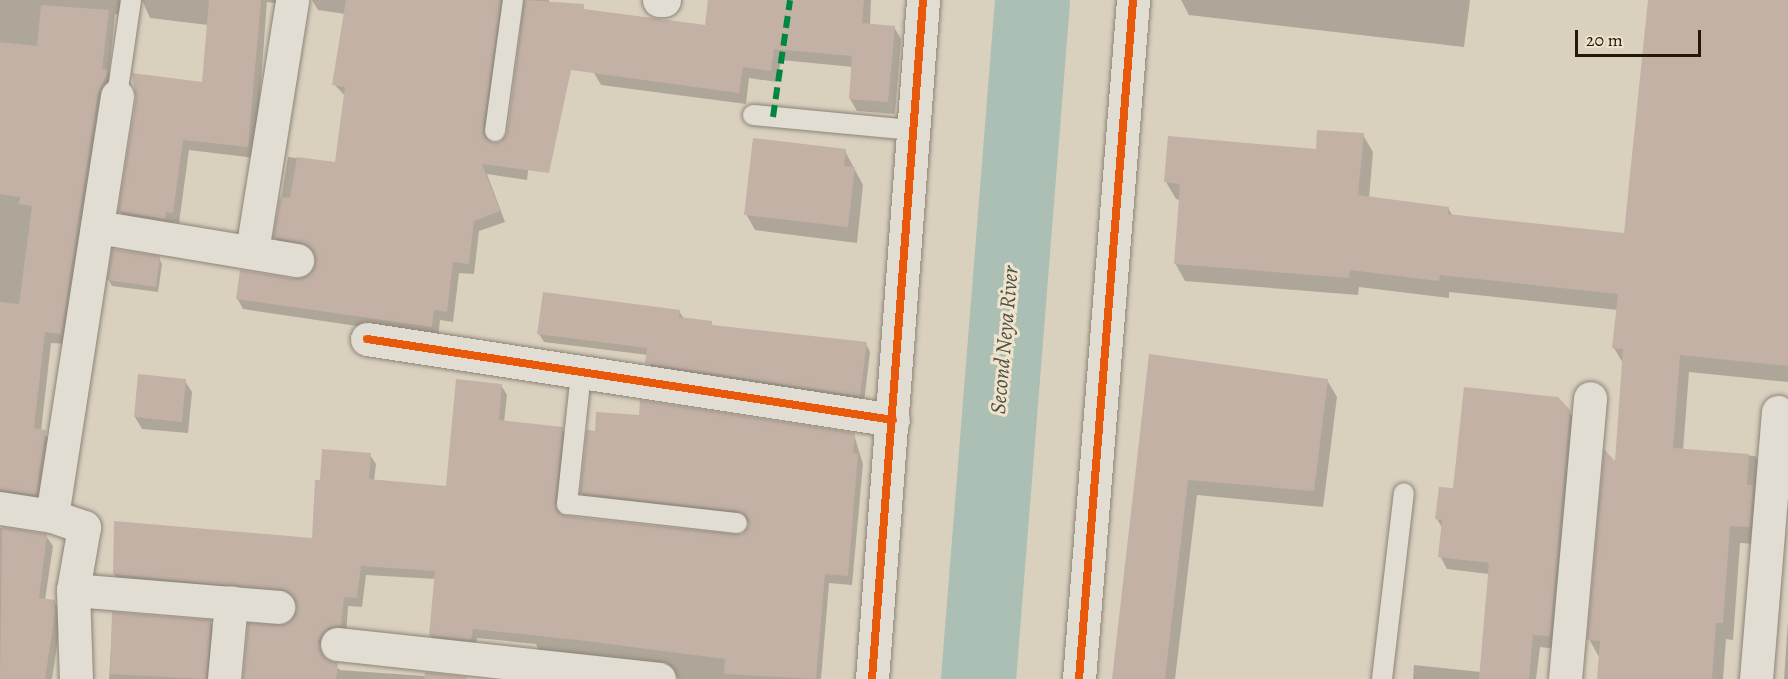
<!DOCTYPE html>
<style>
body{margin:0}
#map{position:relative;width:1788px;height:679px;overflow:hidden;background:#dad0be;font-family:Alegreya,serif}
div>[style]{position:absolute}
.shadow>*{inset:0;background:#0003}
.river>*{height:75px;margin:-37.5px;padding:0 37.5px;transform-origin:37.5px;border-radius:37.5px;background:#abbfb4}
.building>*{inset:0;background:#c3b1a6}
.roads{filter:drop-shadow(0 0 2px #8b8478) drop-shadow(0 0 2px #8b8478)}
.service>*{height:20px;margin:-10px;padding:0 10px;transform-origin:10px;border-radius:10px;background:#e2ddd3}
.minor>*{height:33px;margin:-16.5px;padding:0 16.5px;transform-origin:16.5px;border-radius:16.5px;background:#e2ddd3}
.quiet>*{height:6px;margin-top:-3px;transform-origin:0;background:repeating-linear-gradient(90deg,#00873e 0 12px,transparent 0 18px)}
.cycleway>*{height:8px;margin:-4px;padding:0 4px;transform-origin:4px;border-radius:4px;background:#e8590c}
span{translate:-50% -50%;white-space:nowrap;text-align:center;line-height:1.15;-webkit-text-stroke:6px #efe3cc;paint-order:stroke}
.water-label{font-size:22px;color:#4c5044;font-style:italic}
.scale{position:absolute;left:1575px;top:30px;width:126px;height:27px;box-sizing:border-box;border:3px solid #23180a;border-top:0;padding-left:8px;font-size:18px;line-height:21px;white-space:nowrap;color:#23180a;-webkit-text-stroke:4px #efe3cc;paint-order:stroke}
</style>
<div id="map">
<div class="shadow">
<i style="clip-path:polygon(0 0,135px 0,124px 15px,115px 14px,109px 73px,114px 82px,67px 344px,51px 343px,41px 431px,52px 442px,42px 505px,0 501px)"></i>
<i style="clip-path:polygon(142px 0,285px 0,281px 4px,267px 2px,255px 158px,189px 150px,179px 223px,172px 222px,171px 229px,126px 222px,120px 211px,203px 84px,208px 25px,150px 18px)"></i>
<i style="clip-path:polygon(312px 0,514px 0,507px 9px,488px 142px,494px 145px,505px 140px,508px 133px,524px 0,549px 0,527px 180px,487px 174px,505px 222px,479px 231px,474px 274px,459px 273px,453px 322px,440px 320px,438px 338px,243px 309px,237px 298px,312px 273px,317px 264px,314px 255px,281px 248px,275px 237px,288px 157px,337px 163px,345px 96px,334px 84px,345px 14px,318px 10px)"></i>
<i style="clip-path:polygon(710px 0,871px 0,870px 25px,894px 27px,901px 39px,895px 114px,857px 111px,850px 99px,853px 67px,781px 60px,777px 82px,749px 78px,746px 104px,601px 85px,594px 73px,706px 26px)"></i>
<i style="clip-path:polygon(1181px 0,1470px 0,1464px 47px,1189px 15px)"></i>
<i style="clip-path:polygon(1649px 0,1788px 0,1788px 382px,1689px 372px,1683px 451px,1755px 456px,1765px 473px,1759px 544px,1740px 543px,1733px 640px,1726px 639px,1723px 679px,1598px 679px,1599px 657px,1589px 639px,1616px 464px,1624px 365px,1614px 348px,1618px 310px,1449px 292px,1449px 298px,1359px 287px,1358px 295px,1185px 281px,1175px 263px,1180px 200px,1176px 199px,1166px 182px,1318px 151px,1363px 135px,1373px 152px,1369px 198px,1448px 208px,1453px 216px,1625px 235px)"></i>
<i style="clip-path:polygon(845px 151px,863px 185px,857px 243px,755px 230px,746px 214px)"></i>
<i style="clip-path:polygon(159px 258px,162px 264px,158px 292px,112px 286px,109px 280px)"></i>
<i style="clip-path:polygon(679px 311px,684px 319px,711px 323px,714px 327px,866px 344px,870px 352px,864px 403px,651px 371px,648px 355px,544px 342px,539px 334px)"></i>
<i style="clip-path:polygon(1150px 356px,1327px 380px,1337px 397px,1323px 507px,1197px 495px,1175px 679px,1113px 679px)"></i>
<i style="clip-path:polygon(185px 381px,192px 392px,188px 433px,142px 429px,135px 417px)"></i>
<i style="clip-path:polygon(501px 385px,507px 395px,504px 423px,562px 429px,568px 438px,560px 514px,565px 517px,743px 535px,750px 524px,745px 520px,587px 502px,582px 493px,854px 435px,863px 464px,852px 585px,829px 583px,821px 679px,679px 679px,668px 669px,541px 656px,536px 644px,477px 638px,476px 648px,436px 644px,430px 635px,436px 579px,366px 575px,362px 607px,348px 606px,346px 635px,334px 636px,323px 656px,340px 670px,466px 679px,244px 679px,298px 608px,295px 601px,120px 583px,114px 574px,314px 540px,321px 482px,370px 455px,376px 464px,374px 481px,447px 487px)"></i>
<i style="clip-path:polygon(1569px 411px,1577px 425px,1557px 649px,1540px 647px,1536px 679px,1413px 679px,1414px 665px,1481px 672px,1489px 574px,1447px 569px,1440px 556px,1443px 529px,1437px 519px,1454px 490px)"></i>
<i style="clip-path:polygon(0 528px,46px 536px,53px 546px,45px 600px,54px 601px,60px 612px,60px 626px,52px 679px,0 679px)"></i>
<i style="clip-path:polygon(113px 614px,210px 622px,215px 631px,211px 679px,109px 679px)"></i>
<i style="clip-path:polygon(1788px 621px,1788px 679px,1784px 679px)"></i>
</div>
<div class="river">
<i style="left:978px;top:679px;width:681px;rotate:-85.45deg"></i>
</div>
<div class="building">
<i style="clip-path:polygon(209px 0,261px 0,248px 147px,183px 140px,173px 213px,166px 212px,165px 219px,118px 211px,136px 99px,132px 73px,202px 82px)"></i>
<i style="clip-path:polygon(346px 0,501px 0,483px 129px,484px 136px,493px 143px,500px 142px,507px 133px,525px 0,584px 4px,584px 9px,705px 25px,708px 0,864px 0,862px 23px,895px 26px,888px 102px,849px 99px,852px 56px,774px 49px,771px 71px,743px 67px,739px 93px,571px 70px,549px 173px,482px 164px,500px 211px,474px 221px,469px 264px,453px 262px,447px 312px,434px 310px,432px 327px,236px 299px,240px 270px,295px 279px,311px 272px,315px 264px,308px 245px,273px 237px,280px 197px,290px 198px,297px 157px,335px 162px,345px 87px,332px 85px)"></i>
<i style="clip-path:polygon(1648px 0,1788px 0,1788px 366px,1680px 355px,1673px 448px,1749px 454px,1747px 485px,1753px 485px,1750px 527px,1730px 526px,1723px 623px,1716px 623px,1712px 679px,1597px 679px,1600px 641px,1587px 640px,1604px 449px,1615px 461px,1623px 349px,1612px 348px,1618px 294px,1440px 275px,1439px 281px,1350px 270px,1349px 278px,1174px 264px,1180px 184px,1164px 182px,1168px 136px,1316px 149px,1317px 130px,1364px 133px,1358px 195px,1449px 207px,1448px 214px,1624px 233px)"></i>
<i style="clip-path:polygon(41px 5px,109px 10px,102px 69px,109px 70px,98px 93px,61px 334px,45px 332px,34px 428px,46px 430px,36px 495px,0 490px,0 302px,19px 304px,32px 206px,19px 204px,20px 197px,0 194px,0 42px,37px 46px)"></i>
<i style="clip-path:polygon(753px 138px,846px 149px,844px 166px,855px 167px,848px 227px,744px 215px)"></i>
<i style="clip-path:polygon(112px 249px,160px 256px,156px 287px,107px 280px)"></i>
<i style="clip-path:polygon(543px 292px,680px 310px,679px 317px,712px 321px,712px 325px,867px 342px,860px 396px,645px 363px,647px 348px,537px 334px)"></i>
<i style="clip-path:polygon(1149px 354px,1328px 379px,1314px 491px,1188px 480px,1165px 679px,1112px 679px)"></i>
<i style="clip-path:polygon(138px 374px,186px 379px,182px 422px,134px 417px)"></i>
<i style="clip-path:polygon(456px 379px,502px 384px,499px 420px,563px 427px,555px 503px,559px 513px,566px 516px,736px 535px,742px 534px,749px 525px,748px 518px,738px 511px,580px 493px,587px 430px,595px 431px,596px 412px,639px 415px,640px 400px,855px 433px,853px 453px,858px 454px,848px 576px,825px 574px,816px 679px,724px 674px,725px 659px,578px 640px,473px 629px,471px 640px,429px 635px,435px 571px,361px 566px,357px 598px,344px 597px,341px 626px,329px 627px,318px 641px,326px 659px,338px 663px,336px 679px,243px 679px,248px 623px,286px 624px,297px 609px,289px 592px,113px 574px,114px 521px,312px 538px,315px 480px,320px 480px,322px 449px,371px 453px,369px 479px,446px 486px)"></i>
<i style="clip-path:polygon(1464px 387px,1558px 397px,1570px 410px,1550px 636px,1533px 635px,1529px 679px,1479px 679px,1489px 563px,1438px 557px,1442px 520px,1435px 519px,1439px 487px,1453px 488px)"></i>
<i style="clip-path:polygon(2px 527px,47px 534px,39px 598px,55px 600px,55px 614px,45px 679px,0 679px)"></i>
<i style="clip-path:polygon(112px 612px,211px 620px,206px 679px,110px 674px)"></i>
<i style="clip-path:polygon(425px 672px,467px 677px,467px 679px,424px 679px)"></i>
</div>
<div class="roads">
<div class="service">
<i style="left:117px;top:96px;width:97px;rotate:-81.7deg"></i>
<i style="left:753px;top:115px;width:161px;rotate:5.4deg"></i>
<i style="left:495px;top:131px;width:132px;rotate:-82.2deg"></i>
<i style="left:581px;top:373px;width:132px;rotate:96.1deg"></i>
<i style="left:567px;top:504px;width:171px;rotate:6.4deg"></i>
<i style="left:1382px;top:679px;width:187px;rotate:-83.3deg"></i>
</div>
<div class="minor">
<i style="left:659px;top:0;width:5px"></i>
<i style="left:97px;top:227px;width:203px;rotate:9.4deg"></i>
<i style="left:252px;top:251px;width:254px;rotate:-80.9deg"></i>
<i style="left:367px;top:339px;width:532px;rotate:8.75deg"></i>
<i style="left:0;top:508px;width:53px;rotate:8.7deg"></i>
<i style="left:52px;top:516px;width:34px;rotate:19deg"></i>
<i style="left:84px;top:527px;width:64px;rotate:99.9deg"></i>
<i style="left:73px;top:590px;width:89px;rotate:88.1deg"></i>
<i style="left:52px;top:516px;width:425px;rotate:-81.2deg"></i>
<i style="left:73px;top:590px;width:206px;rotate:4.7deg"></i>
<i style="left:337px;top:644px;width:324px;rotate:6.2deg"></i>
<i style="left:224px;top:679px;width:77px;rotate:-84.8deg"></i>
<i style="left:872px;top:679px;width:681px;rotate:-85.7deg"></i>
<i style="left:1079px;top:679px;width:681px;rotate:-85.45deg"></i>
<i style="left:1565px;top:679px;width:282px;rotate:-84.9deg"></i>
<i style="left:1756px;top:679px;width:268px;rotate:-85.3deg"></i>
</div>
</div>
<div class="quiet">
<i style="left:773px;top:117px;width:118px;rotate:-81.7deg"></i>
</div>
<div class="cycleway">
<i style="left:367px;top:339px;width:532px;rotate:8.75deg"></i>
<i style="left:872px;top:679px;width:681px;rotate:-85.7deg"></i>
<i style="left:1079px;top:679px;width:681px;rotate:-85.45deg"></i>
</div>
<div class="water-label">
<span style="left:1005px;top:340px;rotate:-85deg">Second Neya River</span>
</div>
<div class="scale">20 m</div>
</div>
